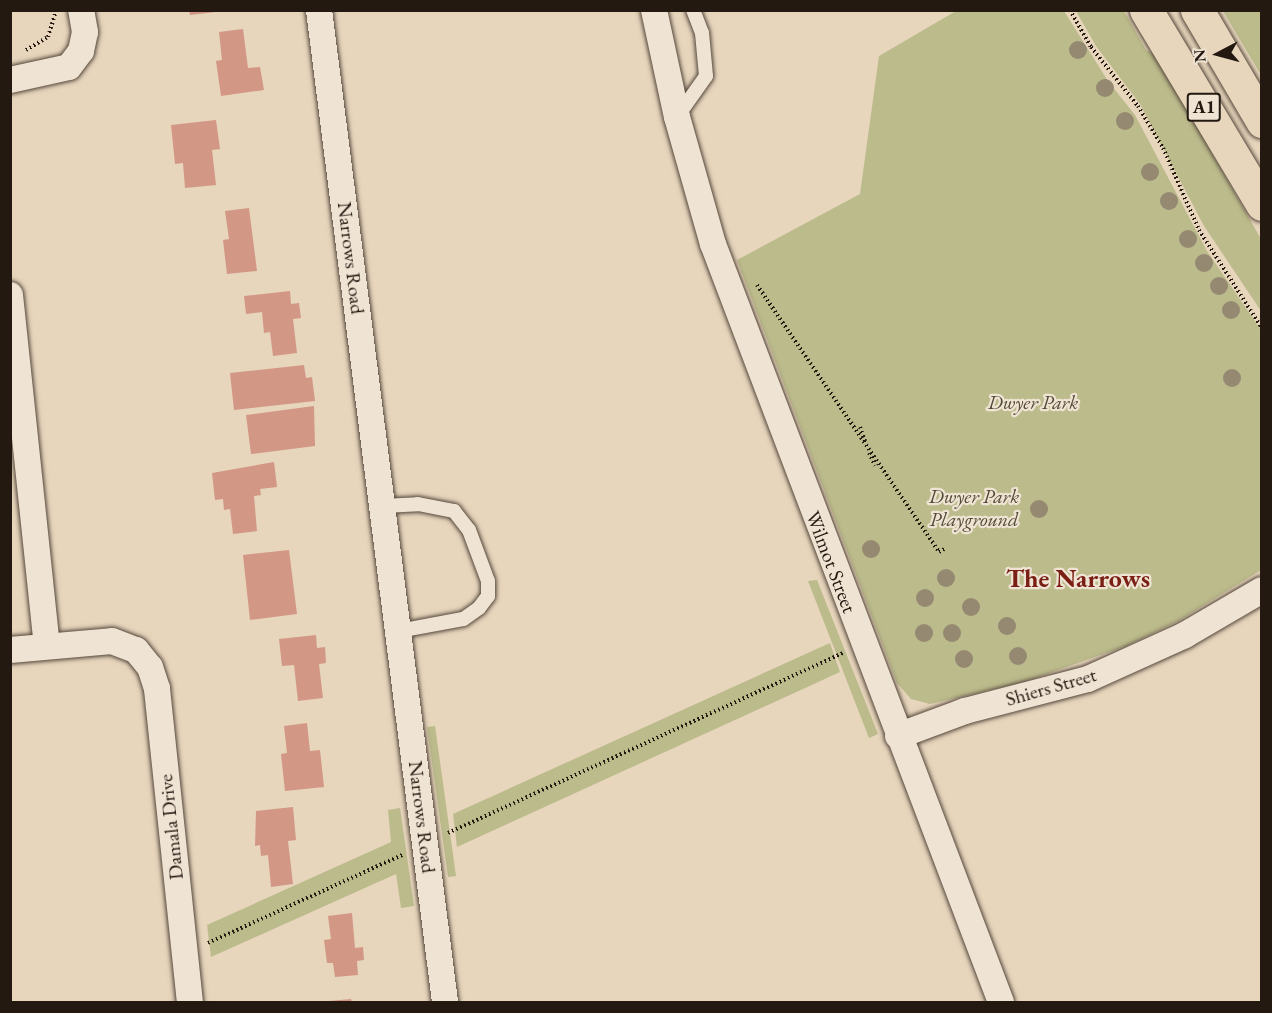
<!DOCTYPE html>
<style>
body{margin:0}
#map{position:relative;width:1272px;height:1013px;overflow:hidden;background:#e7d5bc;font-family:"EB Garamond",serif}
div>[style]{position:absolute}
.green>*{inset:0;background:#bcbb8c}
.building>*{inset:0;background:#d39786}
.path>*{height:4px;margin-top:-2px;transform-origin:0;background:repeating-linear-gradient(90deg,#241911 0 1.5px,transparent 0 4.5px)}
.roads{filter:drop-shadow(0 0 2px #55483c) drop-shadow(0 0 2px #55483c)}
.lane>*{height:14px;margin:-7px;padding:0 7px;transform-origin:7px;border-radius:7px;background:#efe4d3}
.street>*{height:26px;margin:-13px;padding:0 13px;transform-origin:13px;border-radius:13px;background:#efe4d3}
.highway>*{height:33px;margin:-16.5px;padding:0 16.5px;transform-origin:16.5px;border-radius:16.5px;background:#e7d5bc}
.trees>*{width:18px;height:18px;margin:-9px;border-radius:50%;background:#958972}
span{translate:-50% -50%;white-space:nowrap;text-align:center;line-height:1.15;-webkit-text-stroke:4.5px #efe4d3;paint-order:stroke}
.shield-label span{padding:2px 4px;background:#efe4d3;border:2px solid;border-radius:4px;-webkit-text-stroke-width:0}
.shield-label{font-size:18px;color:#241911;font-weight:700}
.street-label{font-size:20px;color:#241911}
.park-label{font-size:20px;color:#524a36;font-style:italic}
.district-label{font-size:26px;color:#7a1f14;font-weight:700}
.frame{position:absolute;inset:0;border:12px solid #241911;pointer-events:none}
.north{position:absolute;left:1188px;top:24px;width:60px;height:60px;-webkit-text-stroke:4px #efe4d3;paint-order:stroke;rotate:264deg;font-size:16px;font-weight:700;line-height:24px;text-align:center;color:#241911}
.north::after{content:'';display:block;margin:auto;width:21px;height:27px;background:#241911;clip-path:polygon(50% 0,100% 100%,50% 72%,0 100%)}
</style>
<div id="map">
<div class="green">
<i style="clip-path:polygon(956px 11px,1064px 11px,1108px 81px,1135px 115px,1207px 251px,1261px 330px,1261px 570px,1178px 621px,1126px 646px,1024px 682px,930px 704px,911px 699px,897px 683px,737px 260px,860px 194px,879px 56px)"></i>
<i style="clip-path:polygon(1076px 11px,1124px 11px,1146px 50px,1155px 54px,1261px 239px,1261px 311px,1204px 226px,1140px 104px,1096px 46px)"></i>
<i style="clip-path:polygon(1223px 11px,1261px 11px,1261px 75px)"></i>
<i style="clip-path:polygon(817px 580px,878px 734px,869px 738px,808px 581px)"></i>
<i style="clip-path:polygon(830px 643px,840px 672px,457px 847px,453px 814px)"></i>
<i style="clip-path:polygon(435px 726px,456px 876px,448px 877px,427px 727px)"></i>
<i style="clip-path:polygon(400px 808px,414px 906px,401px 908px,396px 874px,211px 957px,207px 925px,391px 842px,388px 810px)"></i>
</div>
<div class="building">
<i style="clip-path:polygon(189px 10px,216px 10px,216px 12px,190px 15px)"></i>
<i style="clip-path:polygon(243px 29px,248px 68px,260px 67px,264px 90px,221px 96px,216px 61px,222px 60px,219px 32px)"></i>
<i style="clip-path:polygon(216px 120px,220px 149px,212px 150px,216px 185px,185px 188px,183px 163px,175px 164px,171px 125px)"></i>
<i style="clip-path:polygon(249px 208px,257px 271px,227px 274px,223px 240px,229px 239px,225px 211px)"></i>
<i style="clip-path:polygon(290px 291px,291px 304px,299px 303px,301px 318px,293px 319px,297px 353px,273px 356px,270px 332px,264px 333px,262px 312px,246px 314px,244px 296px)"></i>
<i style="clip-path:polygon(304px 365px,306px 378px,312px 377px,315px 401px,234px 410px,230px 373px)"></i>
<i style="clip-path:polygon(314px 406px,315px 446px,251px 454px,246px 415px)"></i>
<i style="clip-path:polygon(274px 462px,277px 487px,260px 489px,261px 495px,254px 496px,257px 531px,233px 534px,230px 509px,224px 510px,223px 499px,215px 500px,212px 473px)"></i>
<i style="clip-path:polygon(289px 550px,297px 614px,250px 620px,243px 555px)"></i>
<i style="clip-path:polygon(316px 635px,317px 648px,325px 647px,326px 663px,319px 664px,323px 698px,298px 701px,294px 665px,282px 666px,279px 639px)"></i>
<i style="clip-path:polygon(307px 723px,310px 751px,320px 750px,324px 787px,285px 791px,281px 754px,287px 753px,284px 726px)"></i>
<i style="clip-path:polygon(293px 807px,296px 840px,288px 841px,293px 884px,271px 887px,268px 855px,261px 856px,260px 845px,255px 846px,256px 811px)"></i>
<i style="clip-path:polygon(352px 913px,355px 948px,363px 947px,364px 960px,357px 961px,358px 975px,335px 977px,333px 963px,327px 963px,324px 940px,331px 939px,328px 916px)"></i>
<i style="clip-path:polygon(351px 999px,352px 1002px,329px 1002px,329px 1001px)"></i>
</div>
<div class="path">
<i style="left:1070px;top:10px;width:43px;rotate:60.4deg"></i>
<i style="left:1091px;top:47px;width:75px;rotate:51.5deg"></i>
<i style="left:1138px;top:106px;width:49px;rotate:59.2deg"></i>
<i style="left:1163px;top:148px;width:90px;rotate:66.3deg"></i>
<i style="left:1199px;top:230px;width:117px;rotate:57.3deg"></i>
<i style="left:26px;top:50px;width:26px;rotate:-31deg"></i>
<i style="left:48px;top:37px;width:27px;rotate:-73deg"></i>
<i style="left:757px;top:285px;width:323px;rotate:55.7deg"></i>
<i style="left:939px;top:552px;width:8px;rotate:-30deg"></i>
<i style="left:860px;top:427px;width:15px;rotate:70deg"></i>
<i style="left:869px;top:453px;width:14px;rotate:65deg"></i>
<i style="left:448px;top:833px;width:434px;rotate:-24.5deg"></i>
<i style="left:208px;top:943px;width:215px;rotate:-24.4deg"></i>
</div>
<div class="roads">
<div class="lane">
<i style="left:677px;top:117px;width:50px;rotate:-54.7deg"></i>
<i style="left:706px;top:76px;width:43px;rotate:-95.3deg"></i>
<i style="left:702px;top:33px;width:25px;rotate:-111deg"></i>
<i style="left:383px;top:506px;width:35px;rotate:-3deg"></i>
<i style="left:418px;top:504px;width:37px;rotate:11deg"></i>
<i style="left:454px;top:511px;width:24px;rotate:52deg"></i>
<i style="left:469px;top:530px;width:54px;rotate:69.6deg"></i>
<i style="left:488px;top:581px;width:15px;rotate:90deg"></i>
<i style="left:488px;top:596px;width:15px;rotate:127deg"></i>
<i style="left:479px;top:608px;width:19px;rotate:145deg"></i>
<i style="left:463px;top:619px;width:65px;rotate:169.4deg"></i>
</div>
<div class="street">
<i style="left:319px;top:10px;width:1000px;rotate:82.76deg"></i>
<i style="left:654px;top:10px;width:109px;rotate:77.9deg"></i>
<i style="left:677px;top:117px;width:132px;rotate:74.2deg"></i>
<i style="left:713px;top:244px;width:811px;rotate:69.2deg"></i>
<i style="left:10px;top:80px;width:60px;rotate:-12.4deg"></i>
<i style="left:69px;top:67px;width:20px;rotate:-53deg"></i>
<i style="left:81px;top:51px;width:19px;rotate:-78deg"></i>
<i style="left:85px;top:32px;width:22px;rotate:-100deg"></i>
<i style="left:10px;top:295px;width:352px;rotate:84deg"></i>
<i style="left:10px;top:650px;width:102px;rotate:-5deg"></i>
<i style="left:112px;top:641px;width:26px;rotate:21deg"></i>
<i style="left:136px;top:650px;width:22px;rotate:51deg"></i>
<i style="left:150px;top:667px;width:23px;rotate:72deg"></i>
<i style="left:157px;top:689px;width:315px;rotate:84deg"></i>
<i style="left:898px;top:736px;width:72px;rotate:-20.5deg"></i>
<i style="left:965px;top:711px;width:127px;rotate:-14.6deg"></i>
<i style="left:1088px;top:679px;width:107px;rotate:-24.4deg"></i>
<i style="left:1185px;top:635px;width:89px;rotate:-30.3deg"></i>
</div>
<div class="highway">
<i style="left:1146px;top:10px;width:226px;rotate:59.1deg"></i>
<i style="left:1197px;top:10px;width:129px;rotate:59.6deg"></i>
</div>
</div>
<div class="trees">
<i style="left:1078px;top:50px"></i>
<i style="left:1105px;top:88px"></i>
<i style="left:1125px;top:121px"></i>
<i style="left:1150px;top:172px"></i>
<i style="left:1169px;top:201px"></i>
<i style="left:1188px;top:239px"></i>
<i style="left:1204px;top:263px"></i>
<i style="left:1219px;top:286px"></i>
<i style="left:1231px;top:310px"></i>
<i style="left:1232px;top:378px"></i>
<i style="left:1039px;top:509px"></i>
<i style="left:871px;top:549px"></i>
<i style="left:946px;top:578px"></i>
<i style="left:925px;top:598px"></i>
<i style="left:971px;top:607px"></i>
<i style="left:1007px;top:626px"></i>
<i style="left:924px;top:633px"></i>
<i style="left:952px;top:633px"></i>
<i style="left:1018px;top:656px"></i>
<i style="left:964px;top:659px"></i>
</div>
<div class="shield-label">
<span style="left:1204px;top:107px">A1</span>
</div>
<div class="street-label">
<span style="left:351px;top:258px;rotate:83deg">Narrows Road</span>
<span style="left:831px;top:562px;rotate:69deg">Wilmot Street</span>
<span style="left:1051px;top:687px;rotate:-16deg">Shiers Street</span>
<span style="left:422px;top:817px;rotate:83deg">Narrows Road</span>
<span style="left:171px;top:827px;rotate:-96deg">Damala Drive</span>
</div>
<div class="park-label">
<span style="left:1033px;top:402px">Dwyer Park</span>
<span style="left:974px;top:508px">Dwyer Park<br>Playground</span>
</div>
<div class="district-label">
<span style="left:1078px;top:579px">The Narrows</span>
</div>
<div class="frame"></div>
<div class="north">N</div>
</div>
